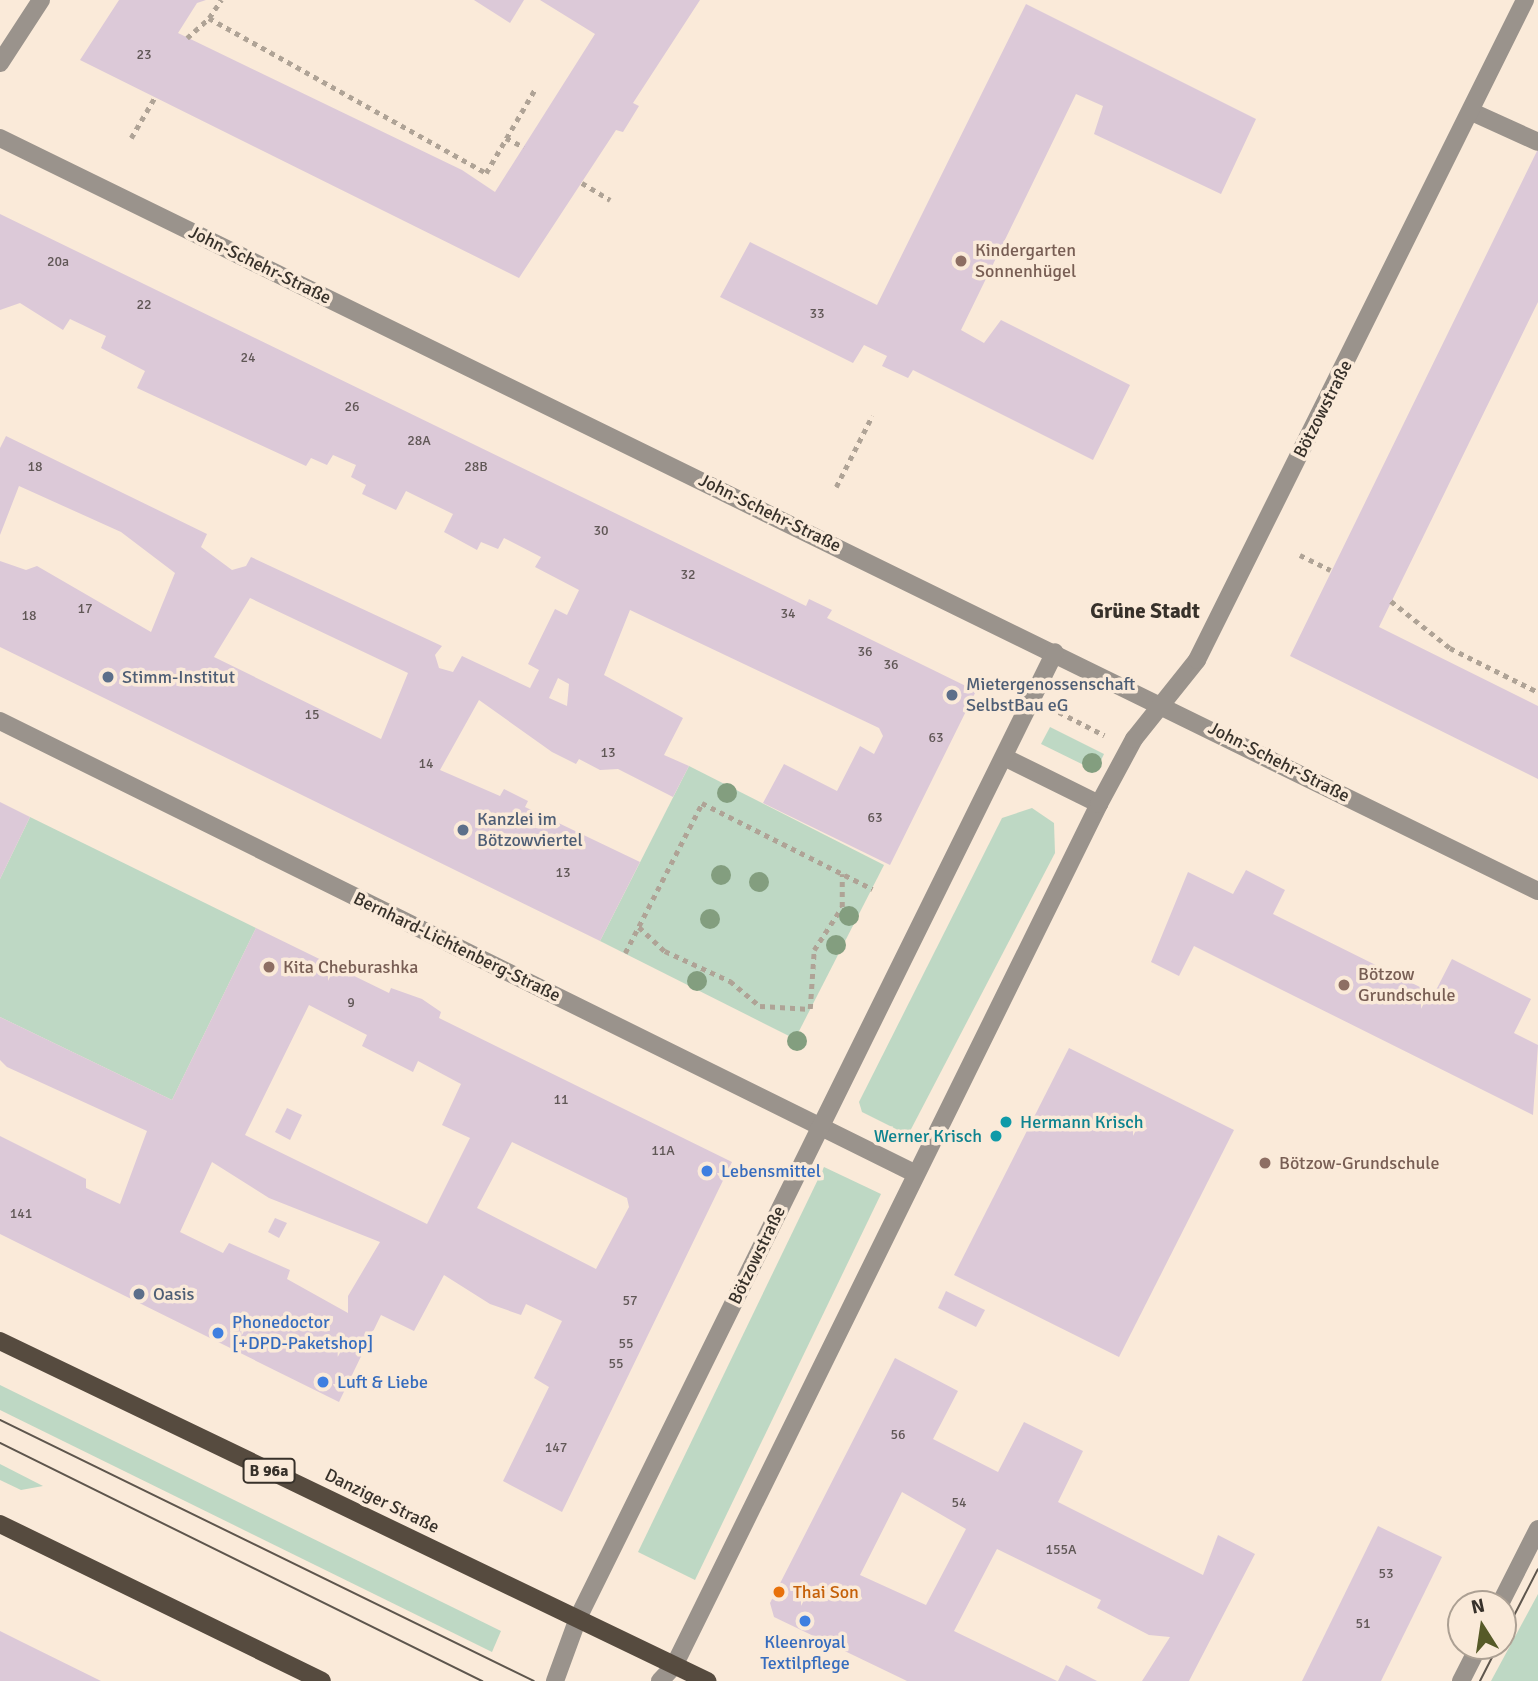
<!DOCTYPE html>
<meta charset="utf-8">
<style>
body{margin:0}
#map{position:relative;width:1538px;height:1681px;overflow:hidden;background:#faead9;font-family:Signika,sans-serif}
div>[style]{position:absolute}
.green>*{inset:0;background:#bed8c4}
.building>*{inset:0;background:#dcc9d8}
.path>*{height:4.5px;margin-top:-2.25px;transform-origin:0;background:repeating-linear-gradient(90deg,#afa396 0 5px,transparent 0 10px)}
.minor>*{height:18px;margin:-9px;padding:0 9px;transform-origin:9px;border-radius:9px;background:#9a938c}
.major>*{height:18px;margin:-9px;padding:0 9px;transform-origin:9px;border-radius:9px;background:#564b3f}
.tram>*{height:2px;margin:-1px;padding:0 1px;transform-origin:1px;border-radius:1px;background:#5e564d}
.trees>*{width:20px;height:20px;margin:-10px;border-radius:50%;background:#839e7f}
.dots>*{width:19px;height:19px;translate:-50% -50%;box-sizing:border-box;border:4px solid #faead9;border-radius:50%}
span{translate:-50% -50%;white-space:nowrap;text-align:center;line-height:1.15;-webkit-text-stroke:7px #faead9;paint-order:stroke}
.number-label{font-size:14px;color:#605756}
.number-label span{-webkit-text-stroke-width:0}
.shield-label span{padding:2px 5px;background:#faead9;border:2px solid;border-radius:5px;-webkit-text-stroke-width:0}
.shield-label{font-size:16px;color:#37312a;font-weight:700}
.education-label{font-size:18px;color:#785e54}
.left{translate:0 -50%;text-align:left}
.street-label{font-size:18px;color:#37312a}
.service-label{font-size:18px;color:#4e5e75}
.culture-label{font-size:18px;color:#0d838f}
.right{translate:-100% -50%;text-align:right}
.shop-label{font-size:18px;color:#366cbe}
.food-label{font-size:18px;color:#c56008}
.quarter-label{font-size:21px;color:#37312a;font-weight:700}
.north{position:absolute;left:1447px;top:1590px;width:70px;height:70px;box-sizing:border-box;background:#faead9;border:2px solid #aca093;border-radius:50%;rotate:348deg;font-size:19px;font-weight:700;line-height:28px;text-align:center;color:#37312a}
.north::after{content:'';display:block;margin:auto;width:24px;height:32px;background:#565a28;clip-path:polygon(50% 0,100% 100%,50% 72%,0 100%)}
</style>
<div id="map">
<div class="green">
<i style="clip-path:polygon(1050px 727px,1104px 754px,1096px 771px,1041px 744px)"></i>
<i style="clip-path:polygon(689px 766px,884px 865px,795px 1039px,600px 941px)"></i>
<i style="clip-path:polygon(1032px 808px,1054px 823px,1055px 853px,908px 1135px,862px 1112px,859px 1102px,1002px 818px)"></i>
<i style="clip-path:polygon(30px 817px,256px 928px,172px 1100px,0 1017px,0 879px)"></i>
<i style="clip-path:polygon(824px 1167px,881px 1194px,695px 1580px,638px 1552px)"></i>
<i style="clip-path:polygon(0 1385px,501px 1631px,492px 1652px,0 1410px)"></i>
<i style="clip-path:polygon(0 1464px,43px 1486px,21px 1490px,0 1480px)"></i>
<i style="clip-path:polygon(1538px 1594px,1538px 1681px,1491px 1681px)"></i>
</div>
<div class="building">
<i style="clip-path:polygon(119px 0,206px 0,197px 3px,178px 33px,462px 170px,495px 192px,595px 34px,540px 0,700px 0,633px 103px,639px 106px,623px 132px,616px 130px,519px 278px,80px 60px)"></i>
<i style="clip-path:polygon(474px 0,524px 0,510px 23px)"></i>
<i style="clip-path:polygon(1026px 4px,1256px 119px,1221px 194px,1094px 134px,1103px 106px,1076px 94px,961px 330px,984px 343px,1001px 320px,1130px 385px,1093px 460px,913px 370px,908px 378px,882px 366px,887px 356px,864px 345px,853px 363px,720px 297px,750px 242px,877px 305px)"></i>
<i style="clip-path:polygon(1538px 149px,1538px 302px,1379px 627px,1538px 706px,1538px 779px,1290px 656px)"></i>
<i style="clip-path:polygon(evenodd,0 214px,806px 606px,809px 599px,832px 610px,827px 618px,976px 691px,890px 865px,763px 803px,784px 764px,837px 791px,860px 746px,874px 754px,883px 736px,879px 728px,630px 610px,604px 675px,683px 718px,664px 755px,689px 766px,673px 797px,618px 769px,600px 770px,579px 759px,576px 764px,552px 752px,479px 700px,440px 770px,500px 796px,504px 789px,528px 801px,525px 807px,640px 862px,600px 941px,0 647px,0 561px,26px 570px,37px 566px,151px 632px,175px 573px,121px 532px,19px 486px,0 535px,0 448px,6px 436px,207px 534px,201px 547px,232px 570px,246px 566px,251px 557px,442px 646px,435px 655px,439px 668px,453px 672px,462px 656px,530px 688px,539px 670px,528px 664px,555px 609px,567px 615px,579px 590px,535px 567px,541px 557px,504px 538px,498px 549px,481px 542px,477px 550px,444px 532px,453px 514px,406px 491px,396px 510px,362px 494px,366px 485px,351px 477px,356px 465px,333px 455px,327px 465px,311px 458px,306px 466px,137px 388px,145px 371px,101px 348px,106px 336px,70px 319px,63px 330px,20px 303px,0 310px,0 214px,250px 598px,408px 673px,381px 739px,214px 657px,250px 598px,0 214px,558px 678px,569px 684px,567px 706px,549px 698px,558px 678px)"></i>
<i style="clip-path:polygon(0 802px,30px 817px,0 879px)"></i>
<i style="clip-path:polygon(1246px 870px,1285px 890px,1273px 914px,1434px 994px,1452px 959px,1531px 999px,1514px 1033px,1538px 1045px,1533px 1115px,1194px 946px,1179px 976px,1151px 962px,1188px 872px,1233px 894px)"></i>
<i style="clip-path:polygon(evenodd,256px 928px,389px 993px,391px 988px,422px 999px,441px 1012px,439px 1018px,732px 1162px,562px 1512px,503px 1481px,549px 1387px,534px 1378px,562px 1321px,526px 1304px,521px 1315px,490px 1304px,444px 1275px,414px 1331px,381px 1315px,339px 1402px,0 1234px,0 1136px,86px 1179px,86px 1188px,120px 1204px,147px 1131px,7px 1067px,0 1060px,0 1017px,172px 1100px,256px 928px,309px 1005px,367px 1035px,362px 1046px,413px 1072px,418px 1061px,461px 1084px,442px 1125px,470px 1138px,427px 1224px,245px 1135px,309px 1005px,256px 928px,512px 1142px,627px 1198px,629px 1207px,596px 1269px,477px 1208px,512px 1142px,256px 928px,212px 1162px,269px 1198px,380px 1242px,348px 1296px,348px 1313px,287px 1279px,290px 1270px,229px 1243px,223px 1253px,180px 1232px,212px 1162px)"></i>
<i style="clip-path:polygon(1069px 1048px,1234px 1130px,1119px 1357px,954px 1275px)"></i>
<i style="clip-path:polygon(287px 1108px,302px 1115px,290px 1140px,275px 1132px)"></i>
<i style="clip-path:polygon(275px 1218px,287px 1223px,279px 1238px,268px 1232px)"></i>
<i style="clip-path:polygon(946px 1291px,985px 1310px,976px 1327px,938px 1308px)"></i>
<i style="clip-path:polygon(evenodd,895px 1358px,958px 1391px,933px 1439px,998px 1472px,1024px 1422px,1083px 1451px,1058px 1502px,1203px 1575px,1218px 1535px,1255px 1554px,1189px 1681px,1142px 1681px,1170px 1637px,1149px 1635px,1097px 1608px,1101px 1600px,997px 1549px,954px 1631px,1057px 1681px,907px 1681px,774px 1617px,770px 1603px,895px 1358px,902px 1492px,966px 1529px,926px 1605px,860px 1575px,902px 1492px)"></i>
<i style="clip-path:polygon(1378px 1526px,1442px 1557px,1381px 1681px,1302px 1681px)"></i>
<i style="clip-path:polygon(0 1631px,24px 1643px,101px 1681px,0 1681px)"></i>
<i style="clip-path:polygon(1066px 1665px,1097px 1681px,1058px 1681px)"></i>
</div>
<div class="path">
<i style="left:209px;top:18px;width:22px;rotate:-56deg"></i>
<i style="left:187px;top:38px;width:30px;rotate:-42deg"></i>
<i style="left:209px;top:18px;width:317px;rotate:29.2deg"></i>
<i style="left:486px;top:173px;width:97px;rotate:-59.7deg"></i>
<i style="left:131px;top:138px;width:48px;rotate:-59.7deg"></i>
<i style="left:506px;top:138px;width:20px;rotate:27deg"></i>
<i style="left:582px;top:183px;width:33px;rotate:31deg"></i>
<i style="left:836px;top:487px;width:80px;rotate:-63.1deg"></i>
<i style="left:1300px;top:555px;width:34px;rotate:26deg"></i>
<i style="left:1391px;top:601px;width:75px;rotate:38.5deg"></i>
<i style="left:1450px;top:648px;width:98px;rotate:26.6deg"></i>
<i style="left:1059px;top:712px;width:51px;rotate:27.1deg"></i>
<i style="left:639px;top:927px;width:35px;rotate:43deg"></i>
<i style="left:665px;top:951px;width:72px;rotate:24.8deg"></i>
<i style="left:730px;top:981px;width:39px;rotate:40deg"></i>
<i style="left:760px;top:1006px;width:50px;rotate:3.4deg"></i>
<i style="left:810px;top:1009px;width:59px;rotate:-86.1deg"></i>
<i style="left:814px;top:950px;width:51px;rotate:-56.9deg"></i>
<i style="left:842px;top:907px;width:33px;rotate:-90deg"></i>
<i style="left:625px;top:953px;width:169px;rotate:-62.8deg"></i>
<i style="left:702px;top:803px;width:191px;rotate:26.8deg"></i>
</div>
<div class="minor">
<i style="left:0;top:63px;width:75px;rotate:-56.9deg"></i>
<i style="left:1472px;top:112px;width:72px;rotate:24.4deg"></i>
<i style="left:0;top:138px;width:1712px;rotate:26.09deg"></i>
<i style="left:0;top:721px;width:1020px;rotate:26.31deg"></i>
<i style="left:1004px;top:757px;width:106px;rotate:26.3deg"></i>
<i style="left:1500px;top:1604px;width:84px;rotate:-63.1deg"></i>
<i style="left:555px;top:1681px;width:67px;rotate:-69.9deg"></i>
<i style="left:578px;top:1618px;width:1077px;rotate:-63.72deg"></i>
<i style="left:660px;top:1681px;width:21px;rotate:-47deg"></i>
<i style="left:674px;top:1666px;width:961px;rotate:-63.75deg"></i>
<i style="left:1099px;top:804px;width:74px;rotate:-61.7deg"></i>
<i style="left:1134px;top:739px;width:101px;rotate:-51.4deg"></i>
<i style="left:1197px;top:660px;width:737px;rotate:-63.57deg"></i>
<i style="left:1461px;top:1681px;width:39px;rotate:-63deg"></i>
</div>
<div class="major">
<i style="left:0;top:1341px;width:785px;rotate:25.68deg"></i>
<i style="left:0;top:1524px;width:358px;rotate:26deg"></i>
</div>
<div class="tram">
<i style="left:0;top:1420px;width:594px;rotate:26.05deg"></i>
<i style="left:0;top:1443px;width:538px;rotate:26.28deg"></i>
<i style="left:1503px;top:1637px;width:76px;rotate:-62.8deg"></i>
<i style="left:1480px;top:1681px;width:39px;rotate:-63deg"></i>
</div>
<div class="trees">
<i style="left:1092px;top:763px"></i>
<i style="left:727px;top:793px"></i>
<i style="left:721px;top:875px"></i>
<i style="left:759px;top:882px"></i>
<i style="left:849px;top:916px"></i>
<i style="left:710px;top:919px"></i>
<i style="left:836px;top:945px"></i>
<i style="left:697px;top:981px"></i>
<i style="left:797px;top:1041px"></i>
</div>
<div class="dots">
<i style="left:961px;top:261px;background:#8d6e63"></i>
<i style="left:108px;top:677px;background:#5c6f8a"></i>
<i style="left:952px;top:695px;background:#5c6f8a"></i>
<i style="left:463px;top:830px;background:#5c6f8a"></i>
<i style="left:269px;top:967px;background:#8d6e63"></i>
<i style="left:1344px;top:985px;background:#8d6e63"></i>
<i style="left:1006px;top:1122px;background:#0f9aa8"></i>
<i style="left:996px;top:1136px;background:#0f9aa8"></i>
<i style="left:1265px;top:1163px;background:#8d6e63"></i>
<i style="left:707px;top:1171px;background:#3f7fe0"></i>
<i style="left:139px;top:1294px;background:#5c6f8a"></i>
<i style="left:218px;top:1333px;background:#3f7fe0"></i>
<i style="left:323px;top:1382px;background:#3f7fe0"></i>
<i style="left:779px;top:1592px;background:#e8710a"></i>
<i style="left:805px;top:1621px;background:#3f7fe0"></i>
</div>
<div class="number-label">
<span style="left:144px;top:55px">23</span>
<span style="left:58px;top:262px">20a</span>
<span style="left:144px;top:305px">22</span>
<span style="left:817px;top:314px">33</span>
<span style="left:248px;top:358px">24</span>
<span style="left:352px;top:407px">26</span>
<span style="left:419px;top:441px">28A</span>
<span style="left:35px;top:467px">18</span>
<span style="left:476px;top:467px">28B</span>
<span style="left:601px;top:531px">30</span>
<span style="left:688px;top:575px">32</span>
<span style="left:85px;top:609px">17</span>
<span style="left:788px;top:614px">34</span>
<span style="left:29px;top:616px">18</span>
<span style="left:865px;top:652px">36</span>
<span style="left:891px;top:665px">36</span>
<span style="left:312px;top:715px">15</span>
<span style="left:936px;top:738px">63</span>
<span style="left:608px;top:753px">13</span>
<span style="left:426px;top:764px">14</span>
<span style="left:875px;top:818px">63</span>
<span style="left:563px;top:873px">13</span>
<span style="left:351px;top:1003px">9</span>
<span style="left:561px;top:1100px">11</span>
<span style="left:663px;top:1151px">11A</span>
<span style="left:21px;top:1214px">141</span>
<span style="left:630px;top:1301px">57</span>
<span style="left:626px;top:1344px">55</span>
<span style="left:616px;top:1364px">55</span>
<span style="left:898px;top:1435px">56</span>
<span style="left:556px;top:1448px">147</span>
<span style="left:959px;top:1503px">54</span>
<span style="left:1061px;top:1550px">155A</span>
<span style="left:1386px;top:1574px">53</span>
<span style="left:1363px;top:1624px">51</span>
</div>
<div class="shield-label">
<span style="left:269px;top:1471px">B 96a</span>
</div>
<div class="education-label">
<span class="left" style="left:975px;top:261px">Kindergarten<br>Sonnenhügel</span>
<span class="left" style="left:283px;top:967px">Kita Cheburashka</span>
<span class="left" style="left:1358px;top:985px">Bötzow<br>Grundschule</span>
<span class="left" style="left:1279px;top:1163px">Bötzow-Grundschule</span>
</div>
<div class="street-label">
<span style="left:260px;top:265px;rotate:26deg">John-Schehr-Straße</span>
<span style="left:1323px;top:409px;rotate:-63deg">Bötzowstraße</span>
<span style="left:770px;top:513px;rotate:26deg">John-Schehr-Straße</span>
<span style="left:1279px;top:762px;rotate:27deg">John-Schehr-Straße</span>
<span style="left:457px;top:947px;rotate:26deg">Bernhard-Lichtenberg-Straße</span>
<span style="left:757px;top:1255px;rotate:-64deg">Bötzowstraße</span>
<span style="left:382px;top:1501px;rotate:26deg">Danziger Straße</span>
</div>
<div class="service-label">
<span class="left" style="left:122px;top:677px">Stimm-Institut</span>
<span class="left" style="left:966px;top:695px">Mietergenossenschaft<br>SelbstBau eG</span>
<span class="left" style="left:477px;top:830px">Kanzlei im<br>Bötzowviertel</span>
<span class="left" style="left:153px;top:1294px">Oasis</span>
</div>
<div class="culture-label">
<span class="left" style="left:1020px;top:1122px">Hermann Krisch</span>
<span class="right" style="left:982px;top:1136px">Werner Krisch</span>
</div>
<div class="shop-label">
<span class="left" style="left:721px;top:1171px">Lebensmittel</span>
<span class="left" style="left:232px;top:1333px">Phonedoctor<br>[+DPD-Paketshop]</span>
<span class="left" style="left:337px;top:1382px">Luft &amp; Liebe</span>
<span style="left:805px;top:1653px">Kleenroyal<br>Textilpflege</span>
</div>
<div class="food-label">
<span class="left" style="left:793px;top:1592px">Thai Son</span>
</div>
<div class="quarter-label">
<span style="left:1145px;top:611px">Grüne Stadt</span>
</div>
<div class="north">N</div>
</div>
